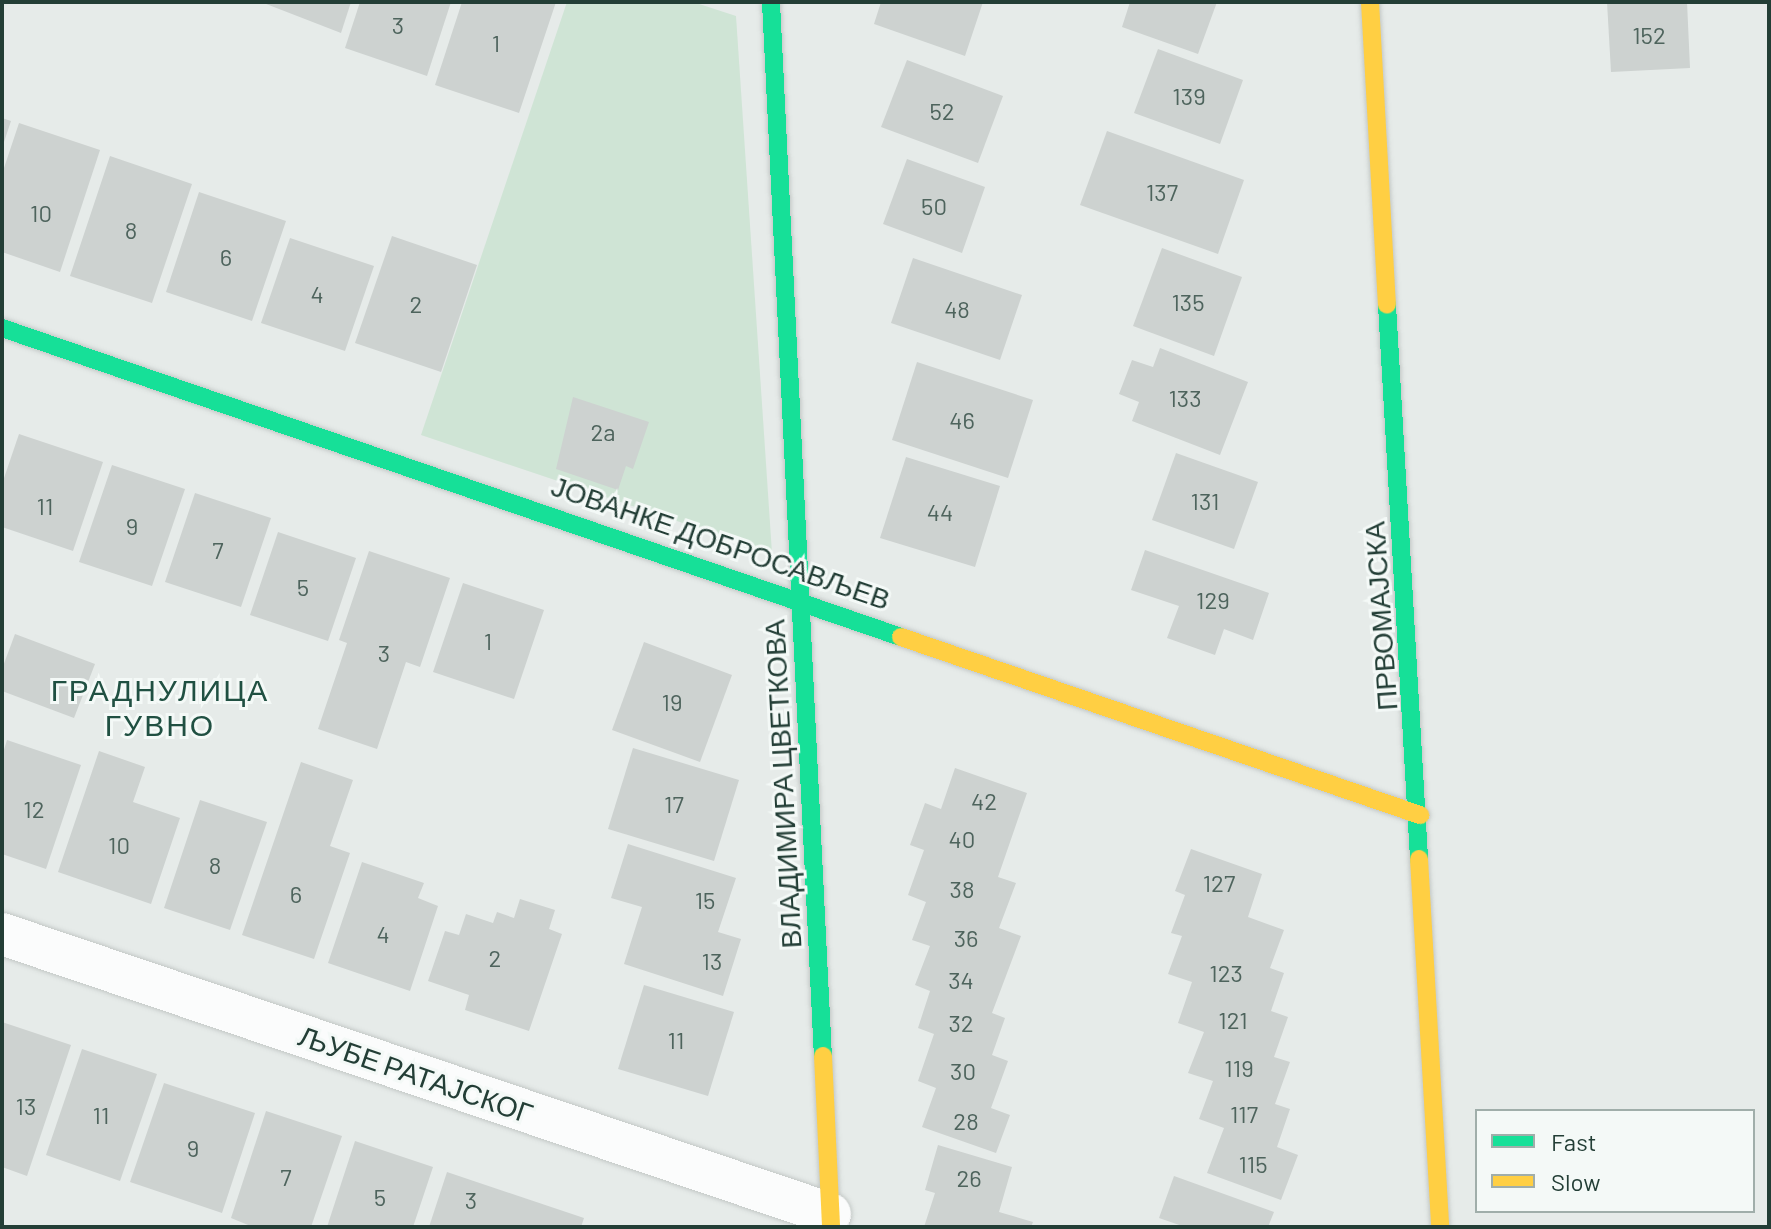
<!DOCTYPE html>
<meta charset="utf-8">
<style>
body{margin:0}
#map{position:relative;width:1771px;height:1229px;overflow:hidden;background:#e6ebe9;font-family:Barlow,sans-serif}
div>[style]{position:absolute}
.green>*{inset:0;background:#cfe4d5}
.building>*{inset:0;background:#cdd2d0}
.roads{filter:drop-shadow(0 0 2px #c3c8c6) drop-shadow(0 0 2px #c3c8c6)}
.street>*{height:42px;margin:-21px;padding:0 21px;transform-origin:21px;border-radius:21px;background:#fbfcfc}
.fast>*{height:18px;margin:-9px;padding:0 9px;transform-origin:9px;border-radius:9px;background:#16e098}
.slow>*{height:18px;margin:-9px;padding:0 9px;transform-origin:9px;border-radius:9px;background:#ffcf43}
span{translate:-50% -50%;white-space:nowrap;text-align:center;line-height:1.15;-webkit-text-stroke:6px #f4f9f7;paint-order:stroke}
.number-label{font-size:24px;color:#4e645d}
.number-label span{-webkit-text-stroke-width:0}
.street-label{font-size:28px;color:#233e36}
.neighbourhood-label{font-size:30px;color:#205042;letter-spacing:2px}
.frame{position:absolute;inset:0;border:4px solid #233e36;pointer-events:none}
.legend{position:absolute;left:1475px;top:1109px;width:280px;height:104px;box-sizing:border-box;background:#f4f9f7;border:2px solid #a0aeaa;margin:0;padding:10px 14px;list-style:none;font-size:24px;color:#233e36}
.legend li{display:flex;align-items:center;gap:16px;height:40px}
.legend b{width:40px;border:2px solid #a0aeaa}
</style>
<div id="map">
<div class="green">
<i style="clip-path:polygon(567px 2px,693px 2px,736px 16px,772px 553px,421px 435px)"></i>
</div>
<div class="building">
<i style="clip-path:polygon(261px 2px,351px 2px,341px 33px)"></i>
<i style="clip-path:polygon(360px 2px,451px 2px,427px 76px,345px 48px)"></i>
<i style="clip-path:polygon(462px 2px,556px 2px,519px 113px,435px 85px)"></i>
<i style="clip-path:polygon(881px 2px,983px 2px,965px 56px,874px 24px)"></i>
<i style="clip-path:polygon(1130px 2px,1217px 2px,1198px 54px,1122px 27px)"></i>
<i style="clip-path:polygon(1607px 2px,1687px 2px,1690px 68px,1611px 72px)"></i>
<i style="clip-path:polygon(1158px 49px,1243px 80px,1220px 144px,1134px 113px)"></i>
<i style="clip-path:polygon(907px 60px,1003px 96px,978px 163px,881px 127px)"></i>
<i style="clip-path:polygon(2px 118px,11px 121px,3px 145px,2px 145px)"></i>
<i style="clip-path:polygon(19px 123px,100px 150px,60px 272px,2px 252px,2px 174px)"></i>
<i style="clip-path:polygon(1107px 131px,1244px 180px,1218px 254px,1080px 205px)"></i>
<i style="clip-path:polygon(110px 156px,192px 184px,152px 303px,70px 276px)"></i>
<i style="clip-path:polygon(907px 159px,985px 187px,962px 253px,883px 224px)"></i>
<i style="clip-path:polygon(199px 192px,286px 221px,252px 321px,166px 292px)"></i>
<i style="clip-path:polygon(392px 236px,477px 265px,441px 372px,355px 343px)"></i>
<i style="clip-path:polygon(290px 238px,374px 266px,345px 351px,261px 323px)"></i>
<i style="clip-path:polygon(1162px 248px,1242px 277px,1214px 356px,1133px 326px)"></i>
<i style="clip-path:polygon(913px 258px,1022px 295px,1000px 360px,891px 323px)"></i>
<i style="clip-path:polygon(1160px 348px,1248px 382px,1220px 455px,1132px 421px,1139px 402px,1119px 394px,1132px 360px,1153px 367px)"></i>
<i style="clip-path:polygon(917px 362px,1033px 400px,1008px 478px,892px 440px)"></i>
<i style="clip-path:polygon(573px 397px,649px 422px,633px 469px,626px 466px,618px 490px,556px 469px)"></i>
<i style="clip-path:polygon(19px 434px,103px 462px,73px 551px,2px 527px,2px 484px)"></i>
<i style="clip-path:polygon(1176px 453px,1258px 482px,1234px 549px,1152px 520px)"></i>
<i style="clip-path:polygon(906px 457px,1000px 486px,975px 567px,880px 538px)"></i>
<i style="clip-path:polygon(112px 465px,185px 489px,152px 586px,79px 562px)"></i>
<i style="clip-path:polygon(195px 493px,271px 518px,241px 607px,165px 582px)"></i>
<i style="clip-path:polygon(278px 532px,356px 558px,328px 641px,250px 615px)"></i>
<i style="clip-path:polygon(1145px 550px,1269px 593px,1253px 640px,1224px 629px,1215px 655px,1167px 638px,1179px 606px,1131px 590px)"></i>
<i style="clip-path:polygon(369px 551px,450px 578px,420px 667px,406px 662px,377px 749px,318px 729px,347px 643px,339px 640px)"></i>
<i style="clip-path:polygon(463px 583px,544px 610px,514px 699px,433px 672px)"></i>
<i style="clip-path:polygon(15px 634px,95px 664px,74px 718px,2px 691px,2px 669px)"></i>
<i style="clip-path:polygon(644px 642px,732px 675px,700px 762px,612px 730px)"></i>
<i style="clip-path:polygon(7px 740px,81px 765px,46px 869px,2px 854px,2px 756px)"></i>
<i style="clip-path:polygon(633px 748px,739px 780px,714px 861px,608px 829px)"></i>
<i style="clip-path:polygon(99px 751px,145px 767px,133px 802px,180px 818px,151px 904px,58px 872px)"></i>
<i style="clip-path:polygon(301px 762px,353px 780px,330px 846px,350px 853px,314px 959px,242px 935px)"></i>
<i style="clip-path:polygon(955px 768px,1027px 793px,998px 877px,1016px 883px,999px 928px,1021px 936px,992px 1013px,1005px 1018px,992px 1055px,1008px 1061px,991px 1108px,1010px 1115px,996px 1153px,922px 1127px,936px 1088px,918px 1081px,934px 1034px,918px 1028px,930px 991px,915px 985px,930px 946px,912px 940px,926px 902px,908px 895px,924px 850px,910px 845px,925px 803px,941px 809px)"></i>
<i style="clip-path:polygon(200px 800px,267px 822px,230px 930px,164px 908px)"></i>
<i style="clip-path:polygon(628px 844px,736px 878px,718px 932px,741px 939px,723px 996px,624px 964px,642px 907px,611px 898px)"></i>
<i style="clip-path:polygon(1191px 849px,1262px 874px,1248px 917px,1284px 930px,1270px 968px,1284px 973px,1271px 1011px,1288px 1017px,1274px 1057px,1290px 1062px,1275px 1104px,1290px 1109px,1277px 1147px,1298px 1155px,1281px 1200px,1207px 1173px,1224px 1128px,1199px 1119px,1213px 1081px,1188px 1073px,1204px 1032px,1178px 1023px,1192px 982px,1168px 974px,1182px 936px,1171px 933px,1185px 895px,1175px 891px)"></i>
<i style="clip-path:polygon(362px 862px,424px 883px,418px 898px,438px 906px,410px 991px,328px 963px)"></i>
<i style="clip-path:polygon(520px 899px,555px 910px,549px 929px,562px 934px,529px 1031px,465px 1010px,469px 995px,428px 981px,445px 931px,459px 935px,466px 914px,493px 923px,497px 912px,514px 918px)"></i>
<i style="clip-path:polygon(644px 985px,734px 1012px,708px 1096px,618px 1069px)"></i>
<i style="clip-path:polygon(2px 1022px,71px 1045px,27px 1176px,2px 1167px)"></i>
<i style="clip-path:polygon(82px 1049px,157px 1074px,120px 1181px,46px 1155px)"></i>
<i style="clip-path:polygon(164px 1083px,255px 1113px,222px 1213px,130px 1182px)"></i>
<i style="clip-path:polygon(266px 1111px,342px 1136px,311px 1227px,253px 1227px,231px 1218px)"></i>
<i style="clip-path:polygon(355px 1141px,433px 1167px,413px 1227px,327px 1227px)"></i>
<i style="clip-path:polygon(938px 1145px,1012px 1167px,999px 1212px,1033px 1222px,1031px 1227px,924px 1227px,935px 1193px,925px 1190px)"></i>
<i style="clip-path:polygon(447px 1172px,584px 1218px,581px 1227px,429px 1227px)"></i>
<i style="clip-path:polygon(1174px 1176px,1274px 1212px,1268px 1227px,1185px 1227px,1159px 1218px)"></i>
</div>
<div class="roads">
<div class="street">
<i style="left:2px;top:934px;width:874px;rotate:18.68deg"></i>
</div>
<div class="fast">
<i style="left:771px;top:2px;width:1055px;rotate:87.18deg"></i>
<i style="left:1387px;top:305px;width:555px;rotate:86.69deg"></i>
<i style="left:2px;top:328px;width:951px;rotate:18.97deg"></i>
</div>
<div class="slow">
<i style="left:1370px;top:2px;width:303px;rotate:86.8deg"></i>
<i style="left:901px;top:637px;width:549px;rotate:18.93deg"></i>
<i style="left:1419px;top:859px;width:369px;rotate:86.7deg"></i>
<i style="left:823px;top:1056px;width:171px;rotate:87.3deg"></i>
</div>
</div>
<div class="number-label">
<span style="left:398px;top:25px">3</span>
<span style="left:1649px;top:35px">152</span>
<span style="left:496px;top:43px">1</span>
<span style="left:1189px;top:96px">139</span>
<span style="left:942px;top:111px">52</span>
<span style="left:1162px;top:192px">137</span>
<span style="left:934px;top:206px">50</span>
<span style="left:41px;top:213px">10</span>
<span style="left:131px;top:230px">8</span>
<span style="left:226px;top:257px">6</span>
<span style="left:317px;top:294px">4</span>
<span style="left:1188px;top:302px">135</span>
<span style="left:416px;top:304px">2</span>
<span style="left:957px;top:309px">48</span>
<span style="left:1185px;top:398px">133</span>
<span style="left:962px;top:420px">46</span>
<span style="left:603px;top:432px">2a</span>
<span style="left:1205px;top:501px">131</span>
<span style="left:45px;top:506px">11</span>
<span style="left:940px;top:512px">44</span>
<span style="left:132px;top:526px">9</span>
<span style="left:218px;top:550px">7</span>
<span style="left:303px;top:587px">5</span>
<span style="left:1213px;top:600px">129</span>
<span style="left:488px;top:641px">1</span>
<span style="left:384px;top:653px">3</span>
<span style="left:672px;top:702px">19</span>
<span style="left:984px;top:801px">42</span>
<span style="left:674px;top:804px">17</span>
<span style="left:34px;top:809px">12</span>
<span style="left:962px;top:839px">40</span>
<span style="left:119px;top:845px">10</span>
<span style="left:215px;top:865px">8</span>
<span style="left:1219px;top:883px">127</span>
<span style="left:962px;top:889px">38</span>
<span style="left:296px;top:894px">6</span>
<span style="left:705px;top:900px">15</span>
<span style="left:383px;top:934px">4</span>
<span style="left:966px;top:938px">36</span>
<span style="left:495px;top:958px">2</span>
<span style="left:712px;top:961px">13</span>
<span style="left:1226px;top:973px">123</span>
<span style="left:961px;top:980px">34</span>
<span style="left:1233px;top:1020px">121</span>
<span style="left:961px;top:1023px">32</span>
<span style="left:676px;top:1040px">11</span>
<span style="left:1239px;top:1068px">119</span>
<span style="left:963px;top:1071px">30</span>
<span style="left:26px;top:1106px">13</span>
<span style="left:1244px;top:1114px">117</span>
<span style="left:101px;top:1115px">11</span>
<span style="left:966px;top:1121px">28</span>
<span style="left:193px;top:1148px">9</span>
<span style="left:1253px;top:1164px">115</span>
<span style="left:286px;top:1177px">7</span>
<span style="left:969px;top:1178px">26</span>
<span style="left:380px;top:1197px">5</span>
<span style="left:471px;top:1200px">3</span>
</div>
<div class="street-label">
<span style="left:721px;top:542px;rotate:19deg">ЈОВАНКЕ ДОБРОСАВЉЕВ</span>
<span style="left:1380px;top:616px;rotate:-94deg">ПРВОМАЈСКА</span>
<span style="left:782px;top:784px;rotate:-93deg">ВЛАДИМИРА ЦВЕТКОВА</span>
<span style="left:416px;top:1074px;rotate:19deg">ЉУБЕ РАТАЈСКОГ</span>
</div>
<div class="neighbourhood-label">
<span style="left:160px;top:706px">ГРАДНУЛИЦА<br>ГУВНО</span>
</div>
<div class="frame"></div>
<ul class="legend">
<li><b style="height:10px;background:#16e098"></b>Fast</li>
<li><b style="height:10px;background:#ffcf43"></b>Slow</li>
</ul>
</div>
